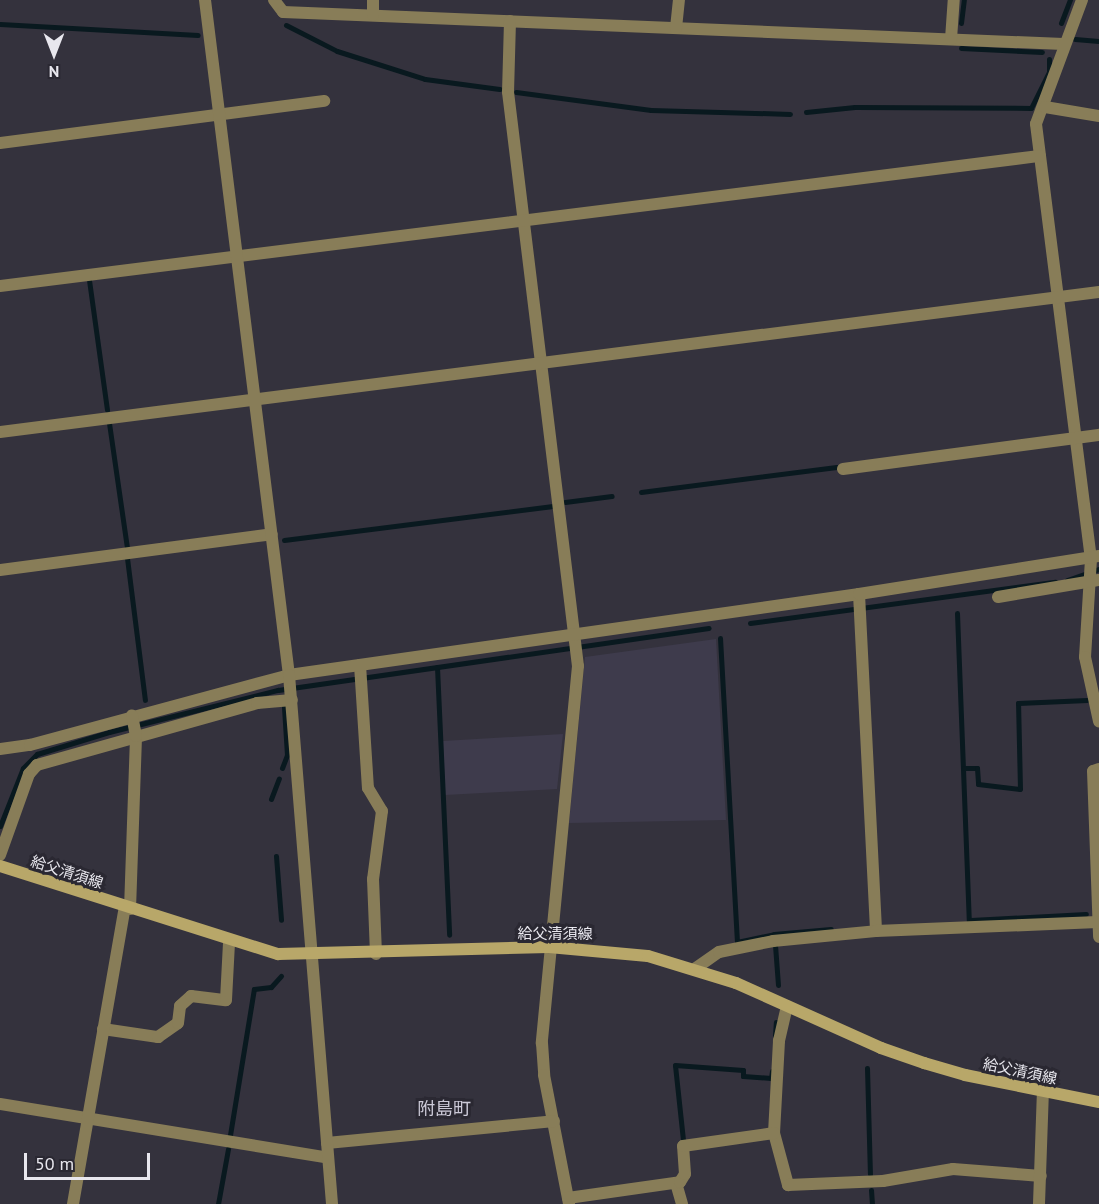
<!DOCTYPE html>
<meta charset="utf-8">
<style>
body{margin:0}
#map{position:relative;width:1099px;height:1204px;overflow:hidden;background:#34323d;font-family:"PT Sans","Noto Sans JP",sans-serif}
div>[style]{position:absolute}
.built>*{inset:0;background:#3e3b4c}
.stream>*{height:5px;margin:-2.5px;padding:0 2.5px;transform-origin:2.5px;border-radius:2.5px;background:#09191f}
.minor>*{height:12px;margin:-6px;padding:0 6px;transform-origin:6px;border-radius:6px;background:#887d58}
.tertiary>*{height:12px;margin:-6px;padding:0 6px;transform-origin:6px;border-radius:6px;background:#887d58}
.secondary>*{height:12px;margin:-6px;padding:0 6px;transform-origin:6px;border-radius:6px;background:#b8a769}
span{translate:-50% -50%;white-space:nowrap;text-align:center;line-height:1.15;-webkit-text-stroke:6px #2a2832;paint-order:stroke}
.street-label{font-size:15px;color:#e8e7ee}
.quarter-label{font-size:18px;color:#cccad8}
.north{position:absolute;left:24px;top:24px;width:60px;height:60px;-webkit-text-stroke:4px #2a2832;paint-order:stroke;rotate:180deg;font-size:16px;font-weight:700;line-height:24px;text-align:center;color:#e8e7ee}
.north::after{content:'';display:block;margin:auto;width:21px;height:27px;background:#e8e7ee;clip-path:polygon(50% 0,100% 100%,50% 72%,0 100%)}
.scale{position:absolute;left:24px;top:1153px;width:126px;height:27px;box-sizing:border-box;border:3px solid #e8e7ee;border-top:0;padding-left:8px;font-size:18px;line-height:21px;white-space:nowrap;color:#e8e7ee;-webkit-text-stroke:4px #2a2832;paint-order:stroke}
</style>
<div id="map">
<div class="built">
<i style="clip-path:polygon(716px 639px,726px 820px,569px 823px,585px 657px)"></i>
<i style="clip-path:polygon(563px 734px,557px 789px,445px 795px,443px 741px)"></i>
</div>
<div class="stream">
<i style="left:961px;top:23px;width:23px;rotate:-83deg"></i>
<i style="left:1061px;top:23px;width:25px;rotate:-69deg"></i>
<i style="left:0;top:24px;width:198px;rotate:3.2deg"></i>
<i style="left:286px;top:25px;width:57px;rotate:27deg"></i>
<i style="left:337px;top:51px;width:92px;rotate:17.7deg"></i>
<i style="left:425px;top:79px;width:75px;rotate:7.7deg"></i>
<i style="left:1075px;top:39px;width:24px;rotate:5deg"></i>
<i style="left:961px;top:48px;width:81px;rotate:2.8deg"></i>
<i style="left:516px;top:92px;width:136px;rotate:7.6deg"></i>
<i style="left:651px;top:110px;width:139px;rotate:1.6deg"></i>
<i style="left:806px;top:112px;width:49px;rotate:-5.8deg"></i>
<i style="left:855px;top:107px;width:176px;rotate:0.3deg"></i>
<i style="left:1031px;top:108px;width:40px;rotate:-63.4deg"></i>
<i style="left:1049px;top:72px;width:13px;rotate:-90deg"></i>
<i style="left:89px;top:280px;width:131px;rotate:82.1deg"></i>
<i style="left:109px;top:423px;width:126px;rotate:81.8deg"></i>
<i style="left:641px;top:492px;width:197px;rotate:-7.3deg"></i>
<i style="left:565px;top:502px;width:47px;rotate:-7.3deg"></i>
<i style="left:284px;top:540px;width:271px;rotate:-7.2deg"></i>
<i style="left:127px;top:558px;width:143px;rotate:82.8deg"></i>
<i style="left:1067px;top:580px;width:34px;rotate:-19deg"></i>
<i style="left:957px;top:613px;width:309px;rotate:87.8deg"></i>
<i style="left:750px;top:623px;width:308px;rotate:-7.7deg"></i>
<i style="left:720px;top:638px;width:304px;rotate:86.8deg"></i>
<i style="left:737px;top:942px;width:38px;rotate:-12deg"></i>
<i style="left:774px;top:934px;width:57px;rotate:-5deg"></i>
<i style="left:437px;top:667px;width:268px;rotate:87.4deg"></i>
<i style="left:282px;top:768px;width:14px;rotate:-69deg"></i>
<i style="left:287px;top:755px;width:48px;rotate:-93.6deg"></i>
<i style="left:964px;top:768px;width:13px"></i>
<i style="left:977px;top:768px;width:16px;rotate:86deg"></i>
<i style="left:978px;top:784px;width:42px;rotate:6.8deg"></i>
<i style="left:1020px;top:789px;width:86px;rotate:-91.3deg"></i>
<i style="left:1018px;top:703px;width:69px;rotate:-2.5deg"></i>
<i style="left:271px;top:799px;width:22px;rotate:-69deg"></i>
<i style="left:0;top:826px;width:62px;rotate:-68.4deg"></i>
<i style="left:23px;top:768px;width:20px;rotate:-45deg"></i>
<i style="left:37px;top:754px;width:75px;rotate:-17deg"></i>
<i style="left:109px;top:732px;width:174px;rotate:-14deg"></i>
<i style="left:278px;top:690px;width:435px;rotate:-8.2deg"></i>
<i style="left:276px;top:856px;width:64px;rotate:85.5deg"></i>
<i style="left:971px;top:920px;width:115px;rotate:-3deg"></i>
<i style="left:775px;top:945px;width:40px;rotate:85.7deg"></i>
<i style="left:775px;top:1035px;width:13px;rotate:-86deg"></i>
<i style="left:867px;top:1068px;width:106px;rotate:88.4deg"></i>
<i style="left:230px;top:1135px;width:148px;rotate:-80.7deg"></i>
<i style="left:254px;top:989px;width:17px;rotate:-7deg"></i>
<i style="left:271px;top:987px;width:15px;rotate:-48deg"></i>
<i style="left:683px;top:1140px;width:75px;rotate:-96.1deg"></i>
<i style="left:675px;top:1065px;width:68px;rotate:4.2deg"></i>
<i style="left:743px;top:1070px;width:6px;rotate:90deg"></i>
<i style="left:743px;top:1076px;width:28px;rotate:4deg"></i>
<i style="left:771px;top:1078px;width:7px;rotate:-82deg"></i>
<i style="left:871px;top:1190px;width:14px;rotate:86deg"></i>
<i style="left:218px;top:1204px;width:56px;rotate:-79.7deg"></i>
</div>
<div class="minor">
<i style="left:274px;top:0;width:15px;rotate:53deg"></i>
<i style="left:283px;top:12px;width:781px;rotate:2.35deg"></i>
<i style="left:1082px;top:0;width:132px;rotate:110.4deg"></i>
<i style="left:1036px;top:124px;width:438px;rotate:82.8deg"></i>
<i style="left:1091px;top:559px;width:98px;rotate:93.5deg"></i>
<i style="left:1085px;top:657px;width:66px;rotate:77.7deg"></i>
<i style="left:373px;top:15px;width:15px;rotate:-90deg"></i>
<i style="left:510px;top:21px;width:71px;rotate:91.6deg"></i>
<i style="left:508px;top:92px;width:578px;rotate:83.05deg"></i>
<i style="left:578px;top:666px;width:379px;rotate:95.5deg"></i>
<i style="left:542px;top:1043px;width:32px;rotate:86deg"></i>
<i style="left:544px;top:1075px;width:131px;rotate:79deg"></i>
<i style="left:676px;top:28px;width:28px;rotate:-84deg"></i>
<i style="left:951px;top:39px;width:39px;rotate:-86deg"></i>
<i style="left:1045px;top:107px;width:55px;rotate:9.5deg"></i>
<i style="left:0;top:143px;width:327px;rotate:-7.4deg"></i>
<i style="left:0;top:286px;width:1048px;rotate:-7.13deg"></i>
<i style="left:0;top:432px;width:1108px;rotate:-7.26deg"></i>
<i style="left:843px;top:469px;width:258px;rotate:-7.6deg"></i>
<i style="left:0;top:570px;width:274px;rotate:-7.5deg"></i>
<i style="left:859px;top:594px;width:337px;rotate:87.1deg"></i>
<i style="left:998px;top:597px;width:102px;rotate:-9.6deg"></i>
<i style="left:360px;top:665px;width:123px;rotate:86.3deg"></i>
<i style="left:368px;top:788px;width:27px;rotate:59deg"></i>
<i style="left:382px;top:811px;width:69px;rotate:97.5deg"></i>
<i style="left:373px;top:879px;width:75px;rotate:87.7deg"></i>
<i style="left:0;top:749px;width:30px;rotate:-8deg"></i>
<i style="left:30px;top:745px;width:268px;rotate:-15.1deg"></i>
<i style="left:289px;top:675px;width:576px;rotate:-8.09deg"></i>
<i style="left:859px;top:594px;width:243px;rotate:-9deg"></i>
<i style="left:1099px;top:769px;width:6px;rotate:162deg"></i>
<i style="left:1093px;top:771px;width:166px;rotate:87.9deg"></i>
<i style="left:0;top:855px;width:86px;rotate:-70.3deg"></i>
<i style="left:29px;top:774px;width:12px;rotate:-48deg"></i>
<i style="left:37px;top:765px;width:229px;rotate:-15.7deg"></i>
<i style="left:257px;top:703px;width:35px;rotate:-5deg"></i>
<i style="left:130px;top:909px;width:173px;rotate:-88deg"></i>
<i style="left:136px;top:736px;width:21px;rotate:-101deg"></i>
<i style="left:696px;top:968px;width:28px;rotate:-35deg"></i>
<i style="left:719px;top:952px;width:55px;rotate:-11.5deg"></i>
<i style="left:773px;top:941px;width:103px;rotate:-5.5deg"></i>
<i style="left:876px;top:931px;width:222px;rotate:-2.3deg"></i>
<i style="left:787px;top:1006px;width:36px;rotate:103deg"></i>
<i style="left:779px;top:1041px;width:92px;rotate:93.1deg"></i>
<i style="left:774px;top:1133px;width:54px;rotate:74.9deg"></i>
<i style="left:788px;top:1185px;width:95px;rotate:-2.4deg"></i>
<i style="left:883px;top:1181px;width:71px;rotate:-9.7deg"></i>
<i style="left:953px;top:1169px;width:88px;rotate:4.5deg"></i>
<i style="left:103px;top:1029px;width:56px;rotate:8.3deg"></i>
<i style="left:158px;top:1037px;width:24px;rotate:-35deg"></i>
<i style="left:178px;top:1023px;width:17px;rotate:-83deg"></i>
<i style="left:180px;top:1006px;width:15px;rotate:-42deg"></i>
<i style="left:191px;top:996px;width:35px;rotate:7deg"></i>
<i style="left:226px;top:1000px;width:58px;rotate:-87deg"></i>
<i style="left:0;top:1104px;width:332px;rotate:9.3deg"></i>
<i style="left:327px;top:1143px;width:228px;rotate:-5.5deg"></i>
<i style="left:676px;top:1183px;width:22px;rotate:74deg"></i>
<i style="left:568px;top:1198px;width:113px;rotate:-8.1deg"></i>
<i style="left:680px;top:1182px;width:9px;rotate:-58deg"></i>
<i style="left:685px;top:1174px;width:28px;rotate:-94deg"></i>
<i style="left:683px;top:1146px;width:92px;rotate:-8.1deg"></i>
<i style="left:73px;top:1204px;width:302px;rotate:-80.1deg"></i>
<i style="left:1039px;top:1204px;width:112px;rotate:-88deg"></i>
</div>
<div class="tertiary">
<i style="left:205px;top:0;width:680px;rotate:82.91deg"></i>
<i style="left:289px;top:675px;width:531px;rotate:85.35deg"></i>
</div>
<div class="secondary">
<i style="left:0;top:866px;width:292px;rotate:17.6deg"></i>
<i style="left:278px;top:954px;width:271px;rotate:-1.5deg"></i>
<i style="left:549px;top:947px;width:99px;rotate:5.2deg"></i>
<i style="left:648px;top:956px;width:92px;rotate:17.1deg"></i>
<i style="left:736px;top:983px;width:159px;rotate:24.1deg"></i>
<i style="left:881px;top:1048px;width:46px;rotate:19.2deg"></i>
<i style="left:924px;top:1063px;width:43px;rotate:16.3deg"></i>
<i style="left:965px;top:1075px;width:137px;rotate:11.4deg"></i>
</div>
<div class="street-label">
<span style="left:67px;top:872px;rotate:18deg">給父清須線</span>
<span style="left:555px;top:934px">給父清須線</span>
<span style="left:1020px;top:1071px;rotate:12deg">給父清須線</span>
</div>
<div class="quarter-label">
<span style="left:444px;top:1109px">附島町</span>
</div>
<div class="north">N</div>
<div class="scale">50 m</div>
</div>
